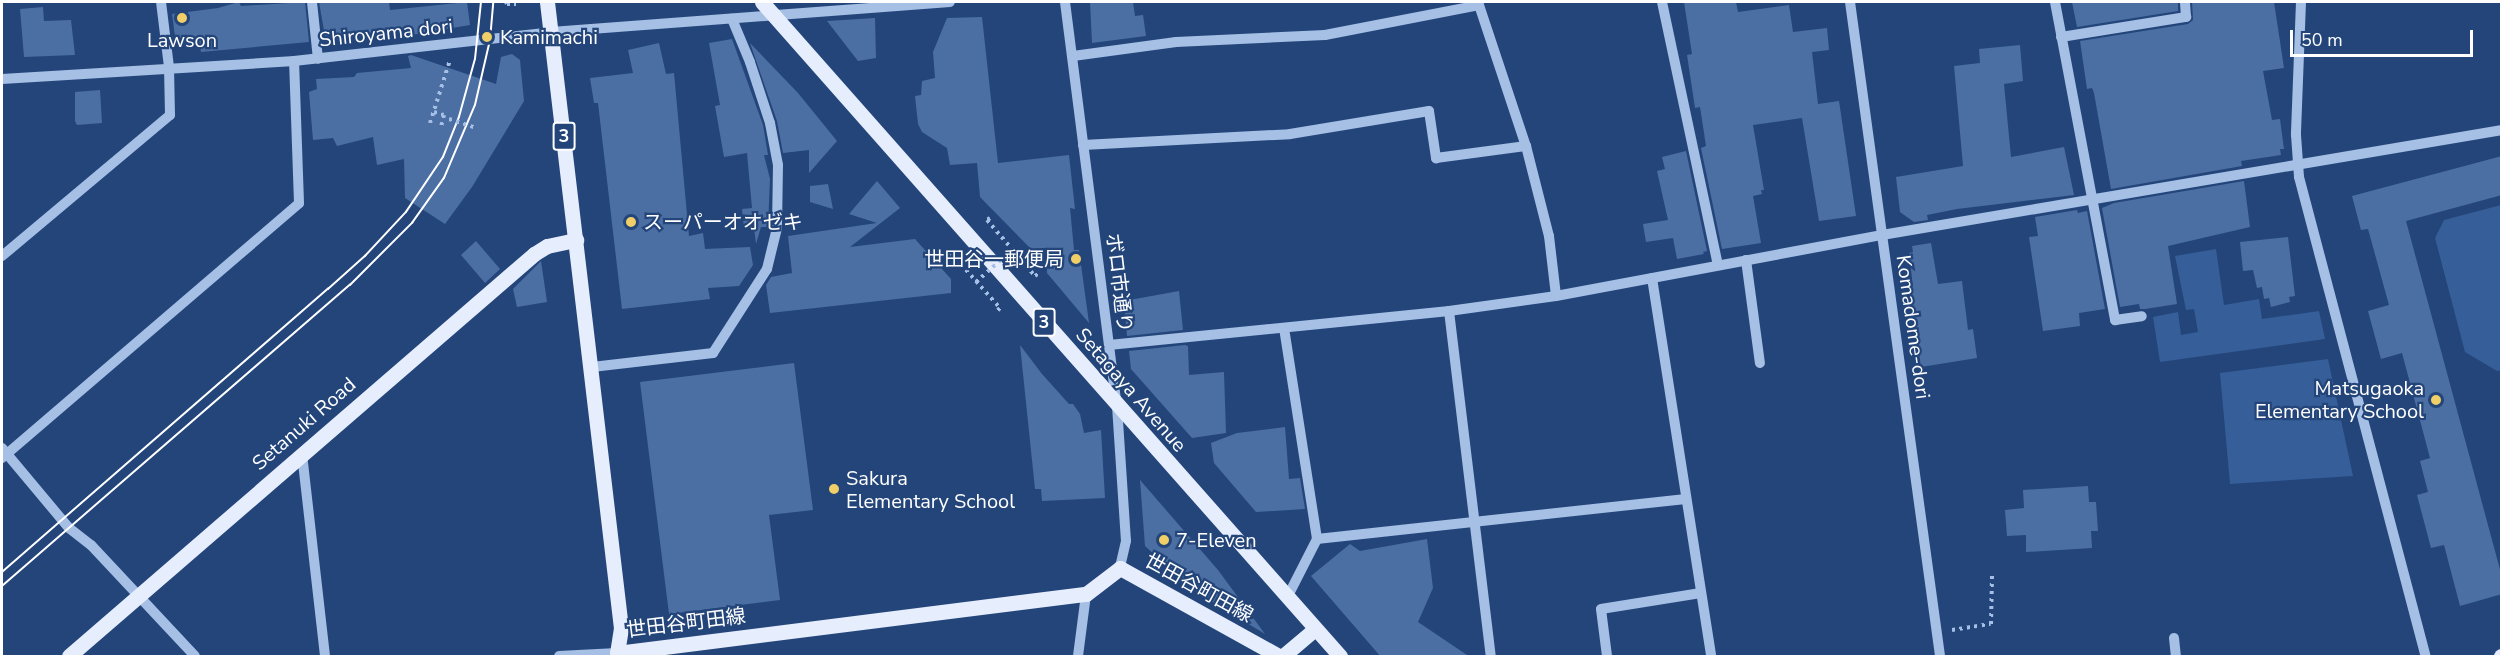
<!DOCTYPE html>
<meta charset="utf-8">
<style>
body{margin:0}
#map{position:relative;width:2503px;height:658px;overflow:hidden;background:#23457a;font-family:"Nunito Sans","Noto Sans JP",sans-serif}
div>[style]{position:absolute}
.green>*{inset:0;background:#365e98}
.building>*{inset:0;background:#4b6fa3}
.path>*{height:4px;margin-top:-2px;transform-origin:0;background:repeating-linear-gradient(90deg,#a5bfe5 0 3px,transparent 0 7.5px)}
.minor>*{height:10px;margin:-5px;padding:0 5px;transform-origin:5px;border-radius:5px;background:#a5bfe5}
.major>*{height:15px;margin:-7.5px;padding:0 7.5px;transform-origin:7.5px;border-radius:7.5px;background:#e6edfc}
.tram>*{height:1.5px;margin:-0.75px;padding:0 0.75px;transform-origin:0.75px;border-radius:0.75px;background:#fff}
.path-bridge>*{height:4px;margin-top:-2px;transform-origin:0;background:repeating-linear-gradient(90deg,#a5bfe5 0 3px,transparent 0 7.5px)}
.dots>*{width:16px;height:16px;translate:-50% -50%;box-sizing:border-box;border:3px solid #23457a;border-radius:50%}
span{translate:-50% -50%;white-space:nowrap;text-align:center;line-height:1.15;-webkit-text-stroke:4.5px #23457a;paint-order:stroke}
.shield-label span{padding:2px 4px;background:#23457a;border:2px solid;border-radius:4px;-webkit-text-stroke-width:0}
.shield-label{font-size:18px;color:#fff;font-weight:700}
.street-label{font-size:20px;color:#fff}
.poi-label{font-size:20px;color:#fff}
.left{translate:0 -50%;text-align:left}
.right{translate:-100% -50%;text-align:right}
.frame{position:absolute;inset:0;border:3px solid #fff;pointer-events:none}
.scale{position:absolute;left:2290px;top:30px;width:183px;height:27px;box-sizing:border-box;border:3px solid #fff;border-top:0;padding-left:8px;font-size:18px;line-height:21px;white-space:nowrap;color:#fff;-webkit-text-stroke:4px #23457a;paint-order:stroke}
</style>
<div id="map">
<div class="green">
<i style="clip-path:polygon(2501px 205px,2502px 370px,2497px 371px,2465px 352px,2435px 238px,2444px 220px)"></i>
<i style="clip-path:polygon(2216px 249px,2224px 305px,2259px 299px,2262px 319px,2319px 311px,2325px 339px,2160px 362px,2153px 317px,2178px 312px,2181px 335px,2198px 332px,2194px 309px,2186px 310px,2175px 256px)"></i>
<i style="clip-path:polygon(2328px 359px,2353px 476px,2230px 484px,2220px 373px)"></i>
</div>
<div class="building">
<i style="clip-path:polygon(239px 2px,241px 6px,305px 2px,309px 42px,201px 52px,199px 40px,176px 44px,172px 14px,218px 8px)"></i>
<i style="clip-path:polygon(319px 2px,389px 2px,390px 10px,467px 2px,470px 25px,405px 36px,403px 29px,326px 42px)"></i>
<i style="clip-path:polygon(1090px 2px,1133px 2px,1135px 16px,1143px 15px,1146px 36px,1092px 43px)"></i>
<i style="clip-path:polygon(1684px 2px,1736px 2px,1738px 12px,1789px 5px,1793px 32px,1827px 28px,1829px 50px,1812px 52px,1818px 104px,1839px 101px,1856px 216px,1819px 221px,1802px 118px,1753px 125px,1764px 190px,1761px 190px,1762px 194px,1753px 196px,1761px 243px,1722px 249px,1701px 148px,1706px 146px,1700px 107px,1695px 108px,1687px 55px,1692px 54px)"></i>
<i style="clip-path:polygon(2072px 2px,2178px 2px,2178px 11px,2077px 27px)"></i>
<i style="clip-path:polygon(2192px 2px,2274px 2px,2284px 68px,2263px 71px,2272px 120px,2280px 119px,2284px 149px,2280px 149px,2281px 155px,2241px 161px,2242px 166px,2111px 189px,2094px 93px,2092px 88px,2087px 89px,2080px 41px,2188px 24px,2193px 20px)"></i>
<i style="clip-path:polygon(43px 7px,44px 21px,71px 20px,75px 55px,24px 57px,20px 9px)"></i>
<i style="clip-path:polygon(982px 17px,998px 163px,1069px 155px,1075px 209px,1070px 208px,1074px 250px,1079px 250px,1089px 323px,1047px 273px,1045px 248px,1031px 249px,980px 197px,977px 163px,950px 165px,947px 148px,922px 132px,918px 124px,915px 96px,921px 95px,922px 81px,935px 78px,933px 52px,947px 18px)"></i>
<i style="clip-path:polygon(875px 18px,876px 58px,858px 61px,827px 21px)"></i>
<i style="clip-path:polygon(732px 39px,763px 125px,768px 155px,764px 155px,770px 179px,768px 227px,761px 227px,756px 244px,754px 228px,744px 228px,742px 209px,752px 208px,747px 153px,724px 157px,715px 106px,720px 105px,709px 43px)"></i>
<i style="clip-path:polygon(659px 43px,666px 74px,674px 73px,689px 236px,703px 233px,705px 249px,750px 247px,753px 265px,739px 286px,708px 288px,710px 299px,622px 309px,598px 103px,594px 103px,590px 78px,633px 73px,628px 50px)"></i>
<i style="clip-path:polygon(750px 43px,798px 93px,837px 141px,809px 173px,809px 150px,783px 153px,777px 121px)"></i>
<i style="clip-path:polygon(2020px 45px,2023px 81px,2004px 84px,2011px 157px,2064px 147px,2074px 195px,1957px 209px,1927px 215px,1928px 220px,1914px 222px,1900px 212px,1896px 177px,1963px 166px,1954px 66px,1980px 63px,1979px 49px)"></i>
<i style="clip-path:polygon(512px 54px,520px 60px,524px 101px,472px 187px,445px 224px,405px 198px,404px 159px,377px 165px,373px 137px,337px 146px,333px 138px,313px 140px,309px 92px,317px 89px,316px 79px,354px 77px,357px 73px,411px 68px,408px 56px,411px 55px,496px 84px,501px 57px)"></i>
<i style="clip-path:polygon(100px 90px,102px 123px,77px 125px,75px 121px,75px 92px)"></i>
<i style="clip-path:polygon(1686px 151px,1707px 251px,1703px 252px,1704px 254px,1677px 259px,1673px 238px,1646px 242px,1643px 224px,1668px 220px,1657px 171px,1665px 169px,1662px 157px)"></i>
<i style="clip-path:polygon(2502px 156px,2502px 195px,2406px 221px,2502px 577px,2502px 594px,2460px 606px,2444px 545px,2431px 548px,2417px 495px,2428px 492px,2420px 461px,2430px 458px,2402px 353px,2381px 359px,2368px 311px,2389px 305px,2368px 229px,2361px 230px,2352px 196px)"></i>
<i style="clip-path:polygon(877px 181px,900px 208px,850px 247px,915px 239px,951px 279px,951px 293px,770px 313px,766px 285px,771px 277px,792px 273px,788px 236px,877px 223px,849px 214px)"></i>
<i style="clip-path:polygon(2244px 181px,2250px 227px,2168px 246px,2177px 304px,2145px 309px,2140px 309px,2139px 304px,2120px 307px,2102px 208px,2114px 203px)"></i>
<i style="clip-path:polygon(828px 184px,833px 209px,810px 202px,810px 186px)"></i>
<i style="clip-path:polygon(2077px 210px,2078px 213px,2087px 211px,2105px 309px,2079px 313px,2080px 326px,2043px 331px,2029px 237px,2038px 236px,2035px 217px)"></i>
<i style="clip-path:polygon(2288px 237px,2295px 296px,2289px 297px,2290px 302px,2271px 307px,2269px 298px,2264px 299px,2262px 287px,2257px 288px,2253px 270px,2243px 271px,2240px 242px)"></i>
<i style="clip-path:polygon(476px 241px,500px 269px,485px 283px,461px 255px)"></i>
<i style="clip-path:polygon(1931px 243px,1938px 284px,1962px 281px,1968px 330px,1973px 329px,1977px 358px,1921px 367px,1913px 314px,1910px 287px,1913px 287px,1909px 253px,1913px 252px,1912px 246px)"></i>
<i style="clip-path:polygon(541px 261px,547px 302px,517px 307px,513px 289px)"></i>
<i style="clip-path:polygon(1179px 291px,1183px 330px,1127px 336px,1124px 301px)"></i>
<i style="clip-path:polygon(1020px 345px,1042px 374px,1069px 404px,1073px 404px,1080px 414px,1084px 433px,1101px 430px,1105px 498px,1042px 501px,1041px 489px,1035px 489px)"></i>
<i style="clip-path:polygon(1185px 345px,1188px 346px,1189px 375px,1224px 372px,1226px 433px,1192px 438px,1131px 369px,1129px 351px)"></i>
<i style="clip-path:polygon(794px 363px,813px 510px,769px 515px,780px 600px,669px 614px,640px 382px)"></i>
<i style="clip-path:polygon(1285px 427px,1289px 479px,1300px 478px,1305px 509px,1256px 512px,1214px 463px,1211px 443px,1237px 433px)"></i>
<i style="clip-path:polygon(1140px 480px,1218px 570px,1265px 634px,1196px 592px,1145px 546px)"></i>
<i style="clip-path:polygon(2088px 486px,2089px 502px,2096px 502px,2098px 531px,2091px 531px,2092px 548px,2026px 552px,2026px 535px,2007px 536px,2005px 510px,2024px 508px,2023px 490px)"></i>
<i style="clip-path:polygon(1427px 539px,1433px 588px,1418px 622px,1470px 657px,1381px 657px,1311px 576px,1350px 544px,1360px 551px)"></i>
</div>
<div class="path">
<i style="left:506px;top:2px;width:2px;rotate:63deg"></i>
<i style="left:507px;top:4px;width:9px"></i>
<i style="left:434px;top:112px;width:10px;rotate:17deg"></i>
<i style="left:444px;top:115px;width:12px;rotate:104deg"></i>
<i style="left:430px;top:123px;width:66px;rotate:-72.4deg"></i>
<i style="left:990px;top:218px;width:4px;rotate:146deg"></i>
<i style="left:987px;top:220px;width:74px;rotate:49.4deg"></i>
<i style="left:1035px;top:276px;width:5px;rotate:-37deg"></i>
<i style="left:948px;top:256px;width:4px;rotate:-45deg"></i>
<i style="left:951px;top:253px;width:74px;rotate:48.3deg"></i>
<i style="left:1000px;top:308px;width:6px;rotate:135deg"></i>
<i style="left:1952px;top:630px;width:39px;rotate:-9deg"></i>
<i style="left:1991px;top:624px;width:49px;rotate:-88.8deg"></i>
</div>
<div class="minor">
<i style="left:312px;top:2px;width:57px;rotate:84deg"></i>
<i style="left:1065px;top:2px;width:407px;rotate:82.7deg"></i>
<i style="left:1117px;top:406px;width:135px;rotate:86.2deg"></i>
<i style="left:1126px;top:541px;width:28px;rotate:103deg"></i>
<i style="left:1478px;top:2px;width:152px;rotate:71.6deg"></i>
<i style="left:1526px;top:146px;width:93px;rotate:75.7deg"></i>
<i style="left:1549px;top:236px;width:60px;rotate:83.3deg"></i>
<i style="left:1662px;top:2px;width:269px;rotate:78deg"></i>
<i style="left:1850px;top:2px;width:660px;rotate:82.16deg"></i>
<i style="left:2055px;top:2px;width:324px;rotate:79.3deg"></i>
<i style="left:2115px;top:320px;width:27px;rotate:-8deg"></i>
<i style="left:2301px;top:2px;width:133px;rotate:92.2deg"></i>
<i style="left:2296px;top:135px;width:42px;rotate:85.9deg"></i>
<i style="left:2299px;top:177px;width:496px;rotate:75.2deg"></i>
<i style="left:2061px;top:37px;width:127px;rotate:-9.1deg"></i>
<i style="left:2186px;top:17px;width:15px;rotate:-94deg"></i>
<i style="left:1073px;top:56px;width:104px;rotate:-7.7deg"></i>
<i style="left:1176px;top:42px;width:149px;rotate:-2.7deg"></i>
<i style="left:1325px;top:35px;width:157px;rotate:-11deg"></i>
<i style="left:2px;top:79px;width:293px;rotate:-3.5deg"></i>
<i style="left:294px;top:61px;width:259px;rotate:-6.4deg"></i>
<i style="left:551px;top:32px;width:400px;rotate:-4.3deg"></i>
<i style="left:1083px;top:145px;width:207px;rotate:-3deg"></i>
<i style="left:1290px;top:134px;width:141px;rotate:-9.4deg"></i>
<i style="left:1429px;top:111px;width:48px;rotate:81.5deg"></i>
<i style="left:1436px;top:158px;width:91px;rotate:-7.6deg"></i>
<i style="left:2px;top:256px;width:219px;rotate:-40deg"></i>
<i style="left:170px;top:115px;width:48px;rotate:-91.2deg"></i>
<i style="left:169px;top:67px;width:65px;rotate:-97deg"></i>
<i style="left:1746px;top:260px;width:104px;rotate:82.3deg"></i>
<i style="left:1652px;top:278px;width:383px;rotate:81.1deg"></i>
<i style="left:1449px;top:311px;width:348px;rotate:83.1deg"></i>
<i style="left:1284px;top:328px;width:214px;rotate:81.1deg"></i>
<i style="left:1317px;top:539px;width:66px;rotate:117deg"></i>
<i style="left:1109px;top:345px;width:342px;rotate:-5.7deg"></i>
<i style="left:1449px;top:311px;width:108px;rotate:-8deg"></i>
<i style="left:1556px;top:296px;width:332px;rotate:-10.6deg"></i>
<i style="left:1882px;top:235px;width:629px;rotate:-9.61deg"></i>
<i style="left:592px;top:367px;width:122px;rotate:-6.6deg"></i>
<i style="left:713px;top:353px;width:100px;rotate:-57.3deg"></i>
<i style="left:767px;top:269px;width:42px;rotate:-76.3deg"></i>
<i style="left:777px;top:228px;width:63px;rotate:-89.1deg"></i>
<i style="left:778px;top:165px;width:43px;rotate:-100.8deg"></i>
<i style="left:770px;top:123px;width:64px;rotate:-108.2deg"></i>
<i style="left:750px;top:62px;width:47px;rotate:-112.7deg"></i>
<i style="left:2px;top:448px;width:104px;rotate:50.1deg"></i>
<i style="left:69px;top:528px;width:28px;rotate:38deg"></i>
<i style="left:91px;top:545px;width:152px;rotate:46.9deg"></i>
<i style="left:302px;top:454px;width:203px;rotate:83.5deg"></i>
<i style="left:2px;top:458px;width:391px;rotate:-40.6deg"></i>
<i style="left:299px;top:203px;width:142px;rotate:-92deg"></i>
<i style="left:1317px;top:539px;width:371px;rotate:-6.2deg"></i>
<i style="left:2174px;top:638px;width:18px;rotate:84deg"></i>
<i style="left:559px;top:656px;width:58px;rotate:-3deg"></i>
<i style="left:617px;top:653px;width:3px;rotate:108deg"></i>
<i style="left:1078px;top:656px;width:63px;rotate:-82.6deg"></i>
<i style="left:1607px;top:656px;width:47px;rotate:-97.3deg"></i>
<i style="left:1601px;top:609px;width:101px;rotate:-9.1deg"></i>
</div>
<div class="major">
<i style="left:547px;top:2px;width:630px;rotate:83.26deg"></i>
<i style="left:621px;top:628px;width:25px;rotate:99deg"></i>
<i style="left:617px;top:653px;width:473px;rotate:-7.2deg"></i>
<i style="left:1086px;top:594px;width:43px;rotate:-37.4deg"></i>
<i style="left:1120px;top:568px;width:182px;rotate:29deg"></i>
<i style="left:762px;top:2px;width:873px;rotate:48.53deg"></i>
<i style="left:69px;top:656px;width:615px;rotate:-40.84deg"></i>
<i style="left:534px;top:254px;width:15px;rotate:-32deg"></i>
<i style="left:547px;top:246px;width:30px;rotate:-12deg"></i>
<i style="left:1283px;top:656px;width:42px;rotate:-40.2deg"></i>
<i style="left:2501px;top:656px;width:1px"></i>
</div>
<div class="tram">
<i style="left:2px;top:572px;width:432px;rotate:-41deg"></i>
<i style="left:328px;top:289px;width:50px;rotate:-41.7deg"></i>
<i style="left:365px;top:256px;width:60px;rotate:-47deg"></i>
<i style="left:406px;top:212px;width:66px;rotate:-56.1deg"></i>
<i style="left:443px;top:157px;width:43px;rotate:-68.2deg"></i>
<i style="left:459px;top:117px;width:60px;rotate:-74.6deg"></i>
<i style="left:475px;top:59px;width:57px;rotate:-84deg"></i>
<i style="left:2px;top:586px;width:460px;rotate:-40.9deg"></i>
<i style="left:350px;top:285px;width:88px;rotate:-45deg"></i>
<i style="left:412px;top:223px;width:55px;rotate:-54.6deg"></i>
<i style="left:444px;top:178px;width:79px;rotate:-67deg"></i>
<i style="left:475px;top:105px;width:67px;rotate:-77deg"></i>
<i style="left:490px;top:40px;width:38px;rotate:-85deg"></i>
</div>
<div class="path-bridge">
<i style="left:449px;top:119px;width:26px;rotate:18deg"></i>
<i style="left:976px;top:282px;width:50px;rotate:-41.7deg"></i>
</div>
<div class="dots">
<i style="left:182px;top:18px;background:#f0cf68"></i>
<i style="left:487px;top:37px;background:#f0cf68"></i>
<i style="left:631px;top:222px;background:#f0cf68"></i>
<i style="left:1076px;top:259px;background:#f0cf68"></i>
<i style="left:2436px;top:400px;background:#f0cf68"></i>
<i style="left:834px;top:489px;background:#f0cf68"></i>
<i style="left:1164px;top:540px;background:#f0cf68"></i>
</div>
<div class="shield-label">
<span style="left:564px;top:136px">3</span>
<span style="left:1044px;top:322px">3</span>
</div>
<div class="street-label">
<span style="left:386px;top:33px;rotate:-6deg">Shiroyama dori</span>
<span style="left:1119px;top:283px;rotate:83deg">ボロ市通り</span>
<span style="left:1913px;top:327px;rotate:82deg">Komadome-dori</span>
<span style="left:1131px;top:390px;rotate:49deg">Setagaya Avenue</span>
<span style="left:304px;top:424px;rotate:-41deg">Setanuki Road</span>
<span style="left:1199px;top:588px;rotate:29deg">世田谷町田線</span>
<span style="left:686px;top:623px;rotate:-7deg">世田谷町田線</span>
</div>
<div class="poi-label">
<span class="left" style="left:500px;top:37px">Kamimachi</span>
<span style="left:182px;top:40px">Lawson</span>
<span class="left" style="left:643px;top:222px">スーパーオオゼキ</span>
<span class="right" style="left:1064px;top:259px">世田谷一郵便局</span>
<span class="right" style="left:2424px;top:400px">Matsugaoka<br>Elementary School</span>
<span class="left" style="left:846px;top:490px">Sakura<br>Elementary School</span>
<span class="left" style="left:1176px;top:540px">7-Eleven</span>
</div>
<div class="frame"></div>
<div class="scale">50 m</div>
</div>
